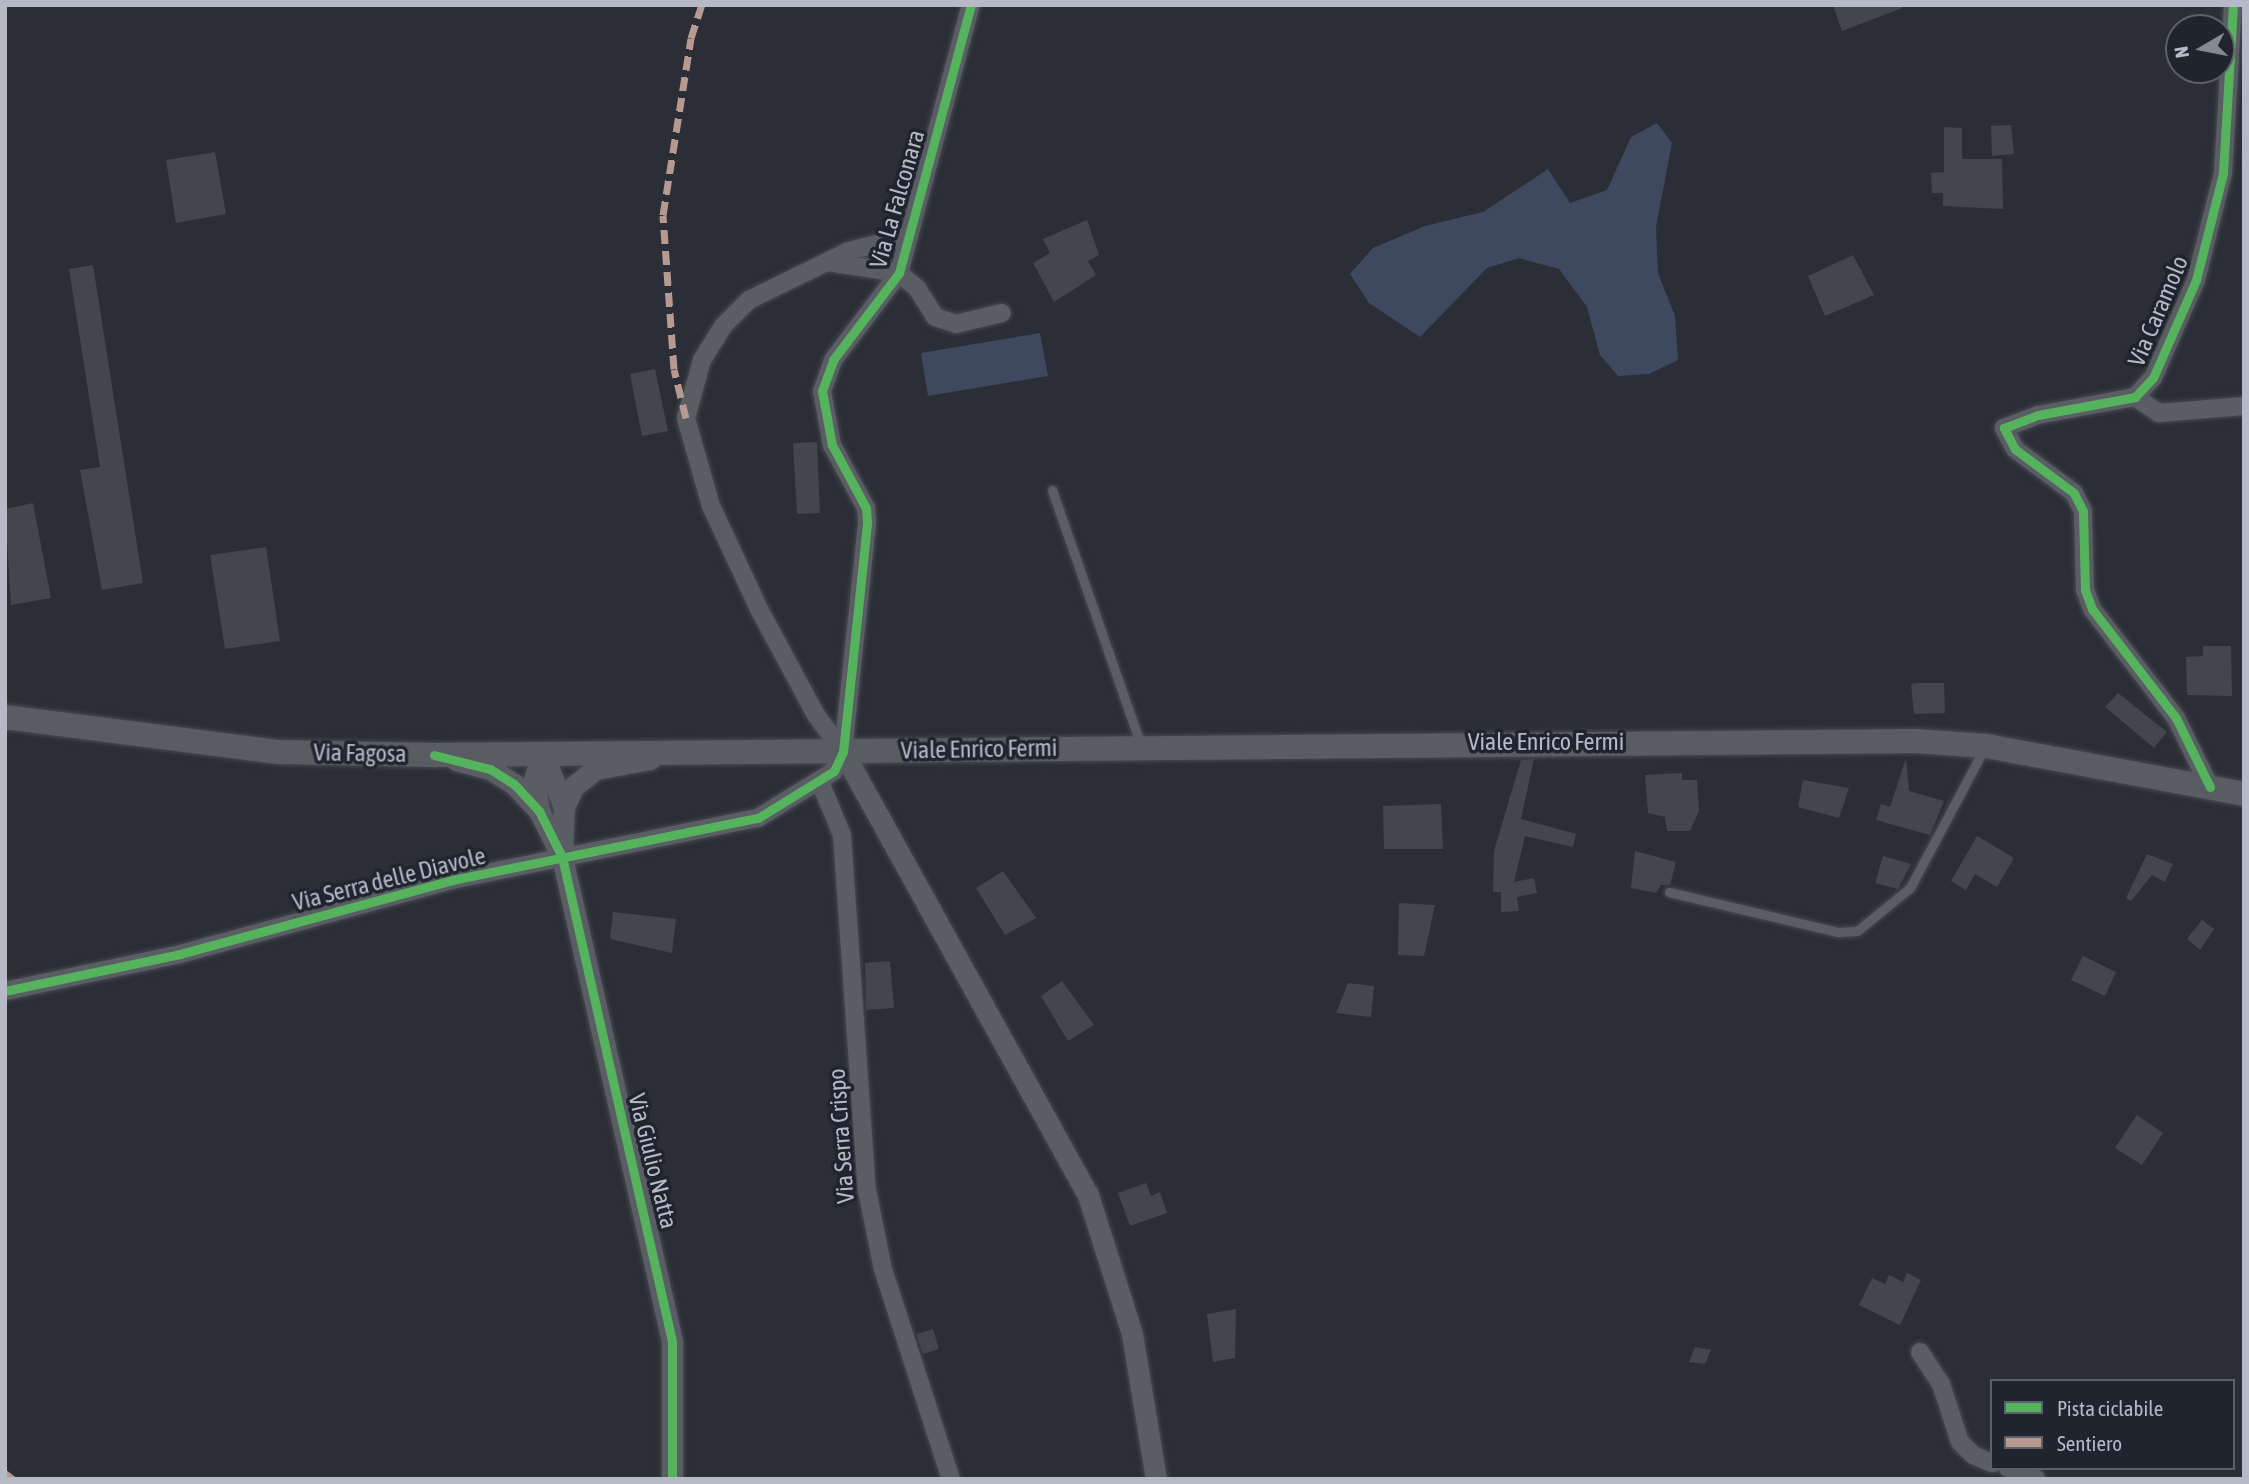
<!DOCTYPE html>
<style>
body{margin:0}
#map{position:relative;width:2249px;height:1484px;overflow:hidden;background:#2b2e36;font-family:"Asap Condensed",sans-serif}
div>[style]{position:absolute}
.water>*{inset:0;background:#3e485f}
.building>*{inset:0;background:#43464c}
.roads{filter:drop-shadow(0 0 2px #46494f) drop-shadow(0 0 2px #46494f)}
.service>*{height:9px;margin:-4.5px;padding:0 4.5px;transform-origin:4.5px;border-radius:4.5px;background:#5a5d64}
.minor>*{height:18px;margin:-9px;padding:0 9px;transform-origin:9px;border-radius:9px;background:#5a5d64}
.tertiary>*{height:21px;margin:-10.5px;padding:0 10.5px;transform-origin:10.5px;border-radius:10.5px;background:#5a5d64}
.secondary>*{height:24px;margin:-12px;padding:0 12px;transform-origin:12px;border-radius:12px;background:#595c62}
.quiet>*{height:7px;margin-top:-3.5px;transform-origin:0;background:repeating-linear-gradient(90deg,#b69a8f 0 14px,transparent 0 21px)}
.cycleway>*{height:9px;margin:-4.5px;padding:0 4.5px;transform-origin:4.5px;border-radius:4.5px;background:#56b35d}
span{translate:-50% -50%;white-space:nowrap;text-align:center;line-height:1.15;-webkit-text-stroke:7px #1f242f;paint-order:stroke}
.street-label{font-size:24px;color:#b6bac6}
.frame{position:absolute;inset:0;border:7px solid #b6bac6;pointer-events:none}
.legend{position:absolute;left:1990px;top:1379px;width:245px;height:91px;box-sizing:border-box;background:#1f242f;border:2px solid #5b606b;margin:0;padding:9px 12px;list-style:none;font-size:21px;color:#b6bac6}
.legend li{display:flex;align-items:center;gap:14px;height:35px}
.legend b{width:35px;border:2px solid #5b606b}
.north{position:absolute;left:2165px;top:14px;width:70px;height:70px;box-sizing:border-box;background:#1f242f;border:2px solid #5b606b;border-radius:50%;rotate:260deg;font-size:19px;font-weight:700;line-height:28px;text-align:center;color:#b6bac6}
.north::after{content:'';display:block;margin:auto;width:24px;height:32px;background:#858994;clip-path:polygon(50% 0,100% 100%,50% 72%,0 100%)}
</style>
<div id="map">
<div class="water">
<i style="clip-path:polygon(1657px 123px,1672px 143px,1656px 227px,1658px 273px,1675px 316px,1678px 360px,1649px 374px,1618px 376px,1600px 355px,1587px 307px,1559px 269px,1519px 258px,1487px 268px,1420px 337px,1369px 303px,1350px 274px,1373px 248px,1425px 226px,1483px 212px,1548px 169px,1570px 203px,1607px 190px,1631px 137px)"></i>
<i style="clip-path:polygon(1040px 333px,1048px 376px,928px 396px,921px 353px)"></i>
</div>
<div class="building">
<i style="clip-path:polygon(1833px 5px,1901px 5px,1902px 8px,1842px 31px)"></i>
<i style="clip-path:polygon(2011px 125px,2014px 154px,1992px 156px,1991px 126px)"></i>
<i style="clip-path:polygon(1944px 127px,1962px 128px,1962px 159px,2002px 159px,2003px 209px,1943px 206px,1943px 193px,1932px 193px,1931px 173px,1944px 172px)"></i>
<i style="clip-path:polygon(215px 152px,226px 214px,176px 223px,166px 160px)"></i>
<i style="clip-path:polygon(1087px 220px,1099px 255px,1088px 261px,1096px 275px,1054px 302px,1033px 263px,1050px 253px,1043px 239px)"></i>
<i style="clip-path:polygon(1853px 255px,1874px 295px,1825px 316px,1808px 276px)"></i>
<i style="clip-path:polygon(93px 265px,143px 583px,102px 590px,80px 470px,100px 467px,69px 269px)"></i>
<i style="clip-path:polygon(655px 369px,668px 431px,642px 436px,630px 374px)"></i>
<i style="clip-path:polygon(817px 442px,820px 513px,797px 514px,793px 443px)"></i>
<i style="clip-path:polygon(33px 503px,51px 598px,11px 605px,5px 509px)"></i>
<i style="clip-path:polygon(266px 547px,280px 641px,225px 649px,210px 555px)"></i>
<i style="clip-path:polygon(2203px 646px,2231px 646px,2232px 696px,2187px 695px,2186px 657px,2203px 656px)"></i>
<i style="clip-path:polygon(1916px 683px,1944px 683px,1945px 713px,1914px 714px,1911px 684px)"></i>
<i style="clip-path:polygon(2118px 693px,2167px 732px,2154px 748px,2105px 707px)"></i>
<i style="clip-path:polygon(1906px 758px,1909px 791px,1944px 801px,1930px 835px,1876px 820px,1881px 804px,1890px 807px)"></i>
<i style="clip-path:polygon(1534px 759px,1521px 819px,1576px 834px,1573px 847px,1525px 836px,1514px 882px,1534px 878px,1537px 893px,1517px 897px,1519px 911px,1501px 912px,1501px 892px,1493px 892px,1494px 851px,1521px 760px)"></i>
<i style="clip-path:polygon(1682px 773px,1682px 780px,1697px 780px,1699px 811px,1690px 831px,1667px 831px,1665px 817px,1648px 813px,1645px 775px)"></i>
<i style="clip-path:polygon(1803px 780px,1849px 788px,1839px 818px,1798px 807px)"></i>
<i style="clip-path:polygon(1441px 804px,1443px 849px,1384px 849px,1383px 806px)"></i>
<i style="clip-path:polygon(1977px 836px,2014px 858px,1997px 887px,1975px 874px,1966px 890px,1951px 881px)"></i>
<i style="clip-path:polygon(1635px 851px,1676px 862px,1670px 885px,1661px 885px,1656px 893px,1631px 888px)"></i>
<i style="clip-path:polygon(2147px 854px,2173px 864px,2165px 882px,2152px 875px,2131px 901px,2126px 898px)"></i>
<i style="clip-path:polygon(1883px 856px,1911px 864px,1898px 889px,1875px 883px)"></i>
<i style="clip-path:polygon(1003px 871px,1036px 918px,1005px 935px,976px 888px)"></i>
<i style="clip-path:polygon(1399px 903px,1435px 905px,1424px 956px,1398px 955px)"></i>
<i style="clip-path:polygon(613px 912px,676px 919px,672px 953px,610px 939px)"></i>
<i style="clip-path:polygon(2202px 920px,2214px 929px,2200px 950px,2187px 939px)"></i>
<i style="clip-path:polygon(2083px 956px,2116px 972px,2105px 996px,2071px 980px)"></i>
<i style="clip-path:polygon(890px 961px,894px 1008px,866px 1010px,865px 963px)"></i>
<i style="clip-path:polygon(1062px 981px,1094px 1025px,1068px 1041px,1041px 996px)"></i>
<i style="clip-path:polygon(1348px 983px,1374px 986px,1371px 1017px,1336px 1013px)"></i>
<i style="clip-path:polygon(2137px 1115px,2163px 1133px,2142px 1165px,2115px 1148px)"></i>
<i style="clip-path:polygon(1146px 1183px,1151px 1196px,1160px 1192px,1167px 1213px,1130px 1226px,1118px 1193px)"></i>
<i style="clip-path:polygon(1907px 1273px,1921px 1280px,1900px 1325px,1859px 1305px,1872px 1278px,1885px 1284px,1889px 1275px,1903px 1282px)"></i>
<i style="clip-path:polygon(1236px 1309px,1235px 1358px,1213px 1362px,1207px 1314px)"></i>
<i style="clip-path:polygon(933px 1329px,939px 1349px,923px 1354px,916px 1334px)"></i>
<i style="clip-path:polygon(1695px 1347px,1711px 1350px,1705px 1364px,1689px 1362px)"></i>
</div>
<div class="roads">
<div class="service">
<i style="left:1052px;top:490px;width:270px;rotate:70.8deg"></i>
<i style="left:1669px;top:892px;width:174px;rotate:13.3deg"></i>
<i style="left:1838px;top:932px;width:19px;rotate:-3deg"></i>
<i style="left:1857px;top:931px;width:68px;rotate:-39.1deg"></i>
<i style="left:1910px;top:888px;width:160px;rotate:-62deg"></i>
</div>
<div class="minor">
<i style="left:828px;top:262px;width:72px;rotate:8.8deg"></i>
<i style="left:899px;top:273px;width:23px;rotate:40deg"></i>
<i style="left:917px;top:288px;width:34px;rotate:58deg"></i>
<i style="left:935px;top:317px;width:22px;rotate:18deg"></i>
<i style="left:956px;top:324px;width:47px;rotate:-13.4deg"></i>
<i style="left:2135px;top:397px;width:29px;rotate:34deg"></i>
<i style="left:2159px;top:413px;width:85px;rotate:-4.7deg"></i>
<i style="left:843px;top:752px;width:46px;rotate:-126.1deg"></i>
<i style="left:816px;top:715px;width:118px;rotate:-118.3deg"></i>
<i style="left:760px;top:611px;width:116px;rotate:-115deg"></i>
<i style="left:711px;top:506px;width:91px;rotate:-105.9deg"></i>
<i style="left:686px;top:418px;width:60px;rotate:-74.6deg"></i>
<i style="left:702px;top:360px;width:40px;rotate:-58deg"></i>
<i style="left:723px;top:326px;width:37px;rotate:-45deg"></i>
<i style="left:749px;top:300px;width:111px;rotate:-26.1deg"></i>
<i style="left:849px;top:251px;width:62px;rotate:-14deg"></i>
<i style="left:820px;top:782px;width:57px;rotate:67.5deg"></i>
<i style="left:842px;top:835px;width:356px;rotate:86deg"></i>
<i style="left:867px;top:1190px;width:81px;rotate:78.6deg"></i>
<i style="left:883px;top:1269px;width:221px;rotate:72.1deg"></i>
<i style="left:2210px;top:787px;width:77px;rotate:-116.2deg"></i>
<i style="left:2176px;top:718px;width:138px;rotate:-127.6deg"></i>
<i style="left:2092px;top:609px;width:20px;rotate:-110deg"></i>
<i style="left:2085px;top:590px;width:79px;rotate:-91.5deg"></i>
<i style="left:2083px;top:511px;width:20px;rotate:-117deg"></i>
<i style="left:2074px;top:493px;width:74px;rotate:-143.3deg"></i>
<i style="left:2015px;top:449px;width:24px;rotate:-118deg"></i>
<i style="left:2004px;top:428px;width:36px;rotate:-21deg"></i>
<i style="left:2038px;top:415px;width:99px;rotate:-10.5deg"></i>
<i style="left:2135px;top:397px;width:26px;rotate:-47deg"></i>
<i style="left:2153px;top:378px;width:107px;rotate:-66.3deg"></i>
<i style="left:2196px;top:280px;width:110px;rotate:-75.8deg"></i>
<i style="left:2223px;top:173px;width:168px;rotate:-86.6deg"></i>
<i style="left:5px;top:991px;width:179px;rotate:-11.9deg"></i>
<i style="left:180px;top:954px;width:287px;rotate:-15.2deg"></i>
<i style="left:457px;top:879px;width:307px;rotate:-11.5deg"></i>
<i style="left:758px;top:818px;width:89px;rotate:-31.7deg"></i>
<i style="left:834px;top:771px;width:21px;rotate:-65deg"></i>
<i style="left:843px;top:752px;width:231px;rotate:-84deg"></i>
<i style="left:867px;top:522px;width:14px;rotate:-94deg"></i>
<i style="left:866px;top:508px;width:72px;rotate:-118.4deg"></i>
<i style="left:832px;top:445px;width:55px;rotate:-100.5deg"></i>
<i style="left:822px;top:391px;width:33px;rotate:-70deg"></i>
<i style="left:833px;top:360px;width:109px;rotate:-52.8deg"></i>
<i style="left:899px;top:273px;width:278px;rotate:-75deg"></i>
<i style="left:1920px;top:1352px;width:38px;rotate:57deg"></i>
<i style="left:1941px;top:1384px;width:61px;rotate:71.9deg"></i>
<i style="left:1960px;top:1442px;width:18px;rotate:45deg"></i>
<i style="left:1973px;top:1455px;width:21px;rotate:23deg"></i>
<i style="left:2008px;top:1468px;width:30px;rotate:21deg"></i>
</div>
<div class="tertiary">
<i style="left:542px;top:752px;width:59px;rotate:68.2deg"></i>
<i style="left:564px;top:807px;width:47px;rotate:92.4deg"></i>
<i style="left:843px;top:752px;width:506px;rotate:61.06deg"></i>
<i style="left:1088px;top:1195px;width:146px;rotate:72.4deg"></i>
<i style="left:1132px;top:1334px;width:147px;rotate:80.6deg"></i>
<i style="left:456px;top:760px;width:35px;rotate:15deg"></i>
<i style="left:490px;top:769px;width:28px;rotate:32deg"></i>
<i style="left:514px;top:784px;width:37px;rotate:47deg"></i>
<i style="left:539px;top:811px;width:51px;rotate:63.4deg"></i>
<i style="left:562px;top:857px;width:498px;rotate:77.2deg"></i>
<i style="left:672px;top:1343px;width:136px;rotate:90deg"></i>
<i style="left:564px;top:807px;width:23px;rotate:-65deg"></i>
<i style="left:574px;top:786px;width:28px;rotate:-38deg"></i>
<i style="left:596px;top:769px;width:55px;rotate:-10.5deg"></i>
<i style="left:539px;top:811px;width:31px;rotate:-99deg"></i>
<i style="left:534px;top:780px;width:29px;rotate:-74deg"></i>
</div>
<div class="secondary">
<i style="left:5px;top:717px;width:276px;rotate:7.3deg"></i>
<i style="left:279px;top:752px;width:155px;rotate:1.1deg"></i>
<i style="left:434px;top:755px;width:1482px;rotate:-0.54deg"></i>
<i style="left:1916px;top:741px;width:70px;rotate:4.1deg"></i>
<i style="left:1986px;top:746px;width:262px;rotate:10.5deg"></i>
</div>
</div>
<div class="quiet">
<i style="left:686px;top:418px;width:50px;rotate:-103.8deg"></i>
<i style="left:674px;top:369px;width:154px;rotate:-94.1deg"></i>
<i style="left:663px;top:215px;width:179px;rotate:-81deg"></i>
<i style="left:691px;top:38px;width:35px;rotate:-72deg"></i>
<i style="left:5px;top:1473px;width:10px;rotate:37deg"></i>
</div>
<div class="cycleway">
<i style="left:434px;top:755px;width:58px;rotate:14deg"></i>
<i style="left:490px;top:769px;width:28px;rotate:32deg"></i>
<i style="left:514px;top:784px;width:37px;rotate:47deg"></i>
<i style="left:539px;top:811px;width:51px;rotate:63.4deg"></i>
<i style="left:562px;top:857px;width:498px;rotate:77.2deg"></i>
<i style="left:672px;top:1343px;width:136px;rotate:90deg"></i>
<i style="left:2210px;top:787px;width:77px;rotate:-116.2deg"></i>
<i style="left:2176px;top:718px;width:138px;rotate:-127.6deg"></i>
<i style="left:2092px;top:609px;width:20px;rotate:-110deg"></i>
<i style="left:2085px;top:590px;width:79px;rotate:-91.5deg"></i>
<i style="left:2083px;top:511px;width:20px;rotate:-117deg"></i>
<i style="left:2074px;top:493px;width:74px;rotate:-143.3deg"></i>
<i style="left:2015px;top:449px;width:24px;rotate:-118deg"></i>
<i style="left:2004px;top:428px;width:36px;rotate:-21deg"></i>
<i style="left:2038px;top:415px;width:99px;rotate:-10.5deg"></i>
<i style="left:2135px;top:397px;width:26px;rotate:-47deg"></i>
<i style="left:2153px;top:378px;width:107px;rotate:-66.3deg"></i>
<i style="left:2196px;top:280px;width:110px;rotate:-75.8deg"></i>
<i style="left:2223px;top:173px;width:168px;rotate:-86.6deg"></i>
<i style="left:5px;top:991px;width:179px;rotate:-11.9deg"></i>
<i style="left:180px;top:954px;width:287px;rotate:-15.2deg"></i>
<i style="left:457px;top:879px;width:307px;rotate:-11.5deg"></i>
<i style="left:758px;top:818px;width:89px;rotate:-31.7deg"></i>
<i style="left:834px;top:771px;width:21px;rotate:-65deg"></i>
<i style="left:843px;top:752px;width:231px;rotate:-84deg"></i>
<i style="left:867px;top:522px;width:14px;rotate:-94deg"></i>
<i style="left:866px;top:508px;width:72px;rotate:-118.4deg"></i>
<i style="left:832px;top:445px;width:55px;rotate:-100.5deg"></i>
<i style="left:822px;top:391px;width:33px;rotate:-70deg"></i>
<i style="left:833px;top:360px;width:109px;rotate:-52.8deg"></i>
<i style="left:899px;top:273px;width:278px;rotate:-75deg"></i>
</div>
<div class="street-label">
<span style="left:897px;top:199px;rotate:-74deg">Via La Falconara</span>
<span style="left:2158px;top:311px;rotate:-67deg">Via Caramolo</span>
<span style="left:1546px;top:742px">Viale Enrico Fermi</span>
<span style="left:979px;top:749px;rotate:-1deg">Viale Enrico Fermi</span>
<span style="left:360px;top:753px;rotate:1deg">Via Fagosa</span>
<span style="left:389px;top:879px;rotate:-14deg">Via Serra delle Diavole</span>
<span style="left:841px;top:1136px;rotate:-94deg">Via Serra Crispo</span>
<span style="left:653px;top:1161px;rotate:76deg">Via Giulio Natta</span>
</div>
<div class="frame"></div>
<ul class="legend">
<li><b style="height:9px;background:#56b35d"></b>Pista ciclabile</li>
<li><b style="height:9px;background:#b69a8f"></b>Sentiero</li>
</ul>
<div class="north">N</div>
</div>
